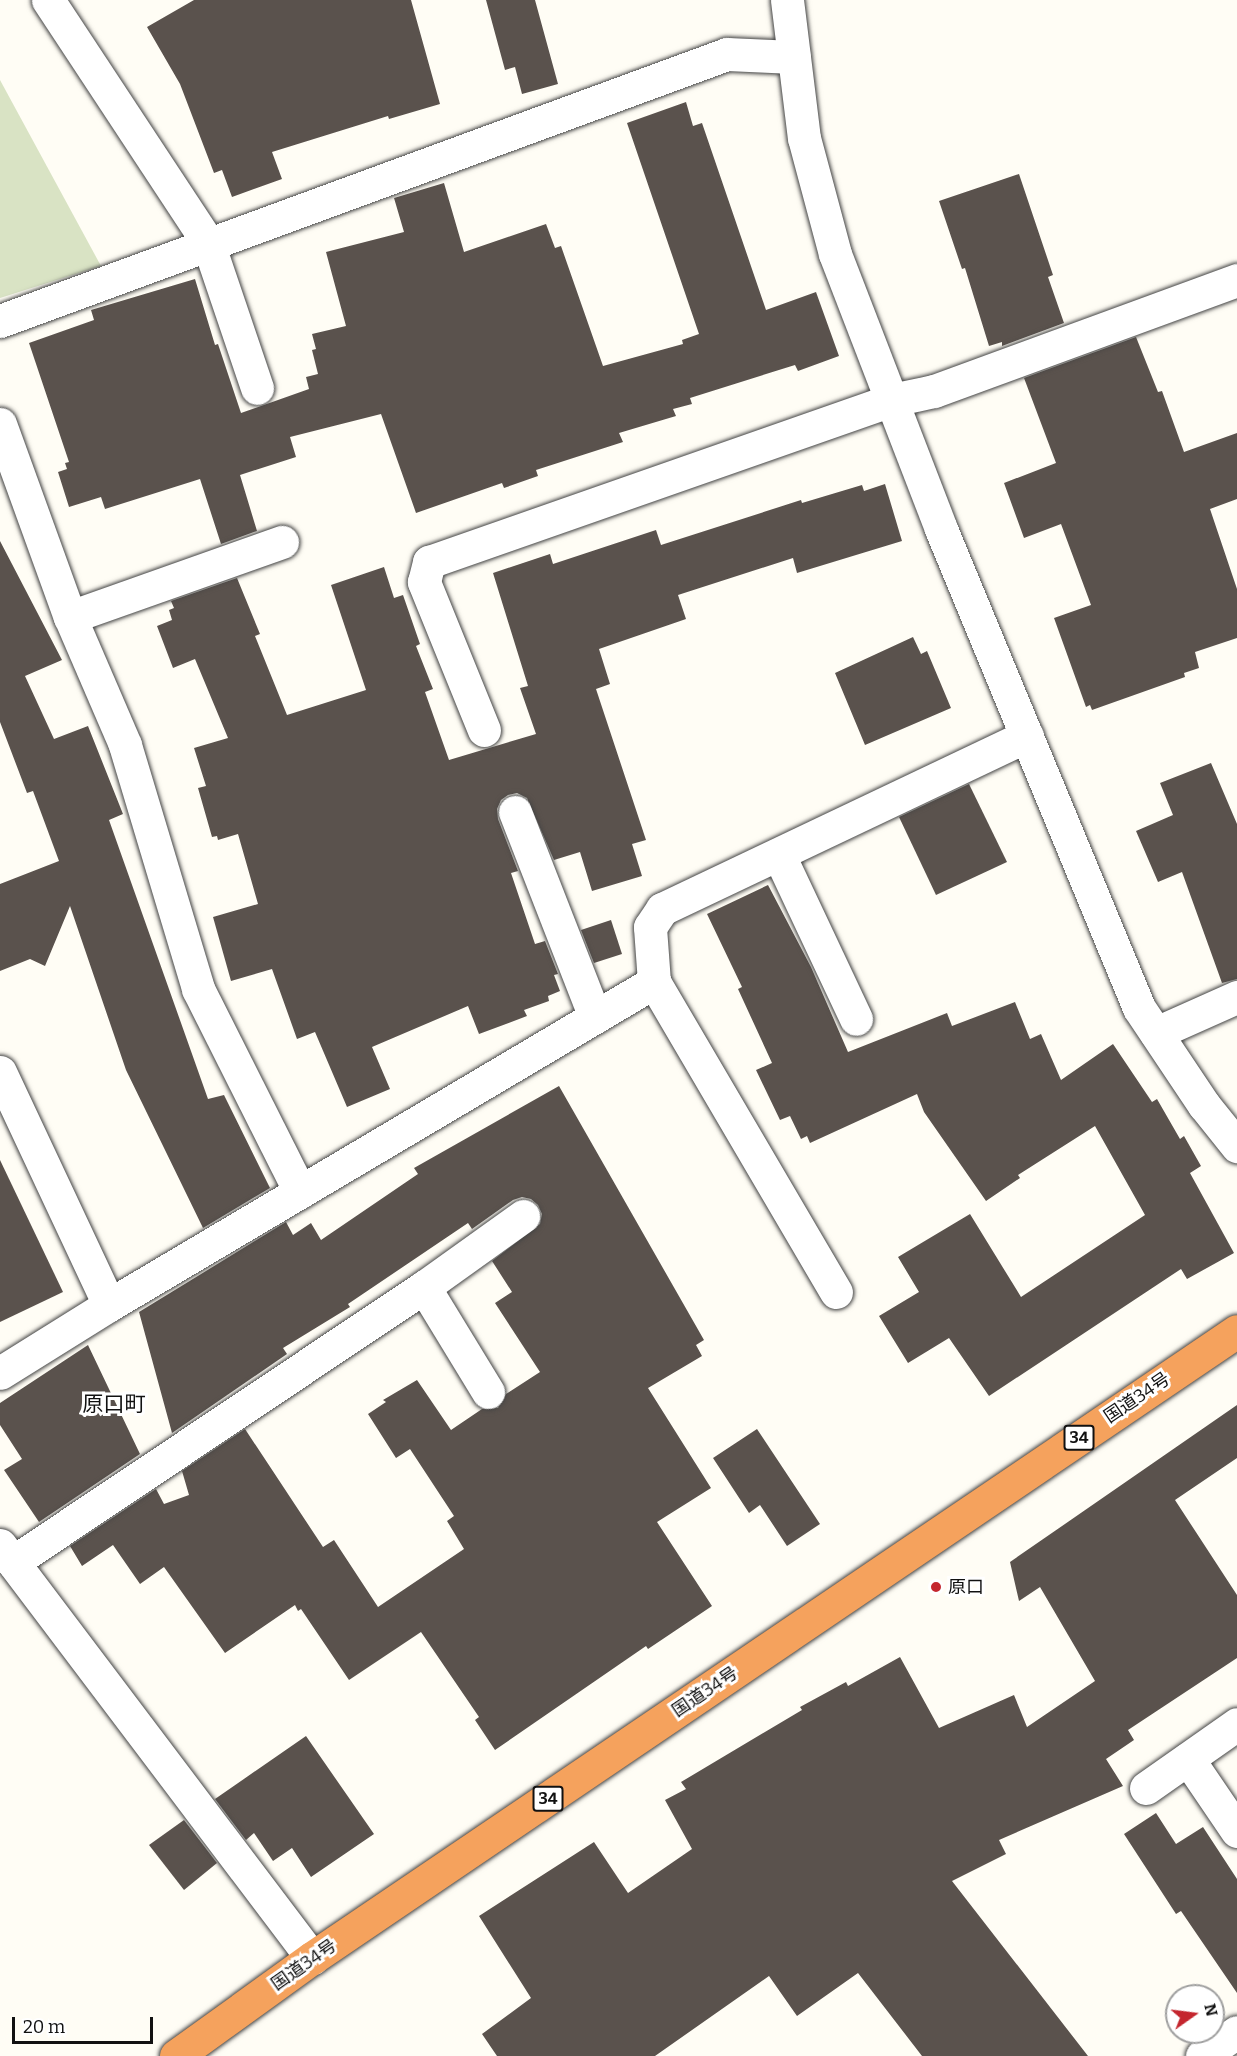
<!DOCTYPE html>
<meta charset="utf-8">
<style>
body{margin:0}
#map{position:relative;width:1237px;height:2056px;overflow:hidden;background:#fffdf5;font-family:Bitter,"Noto Sans JP",serif}
div>[style]{position:absolute}
.cemetery>*{inset:0;background:#d9e3c4}
.building>*{inset:0;background:#5a524d}
.roads{filter:drop-shadow(0 0 2px #444) drop-shadow(0 0 2px #444)}
.minor>*{height:33px;margin:-16.5px;padding:0 16.5px;transform-origin:16.5px;border-radius:16.5px;background:#fff}
.highway>*{height:33px;margin:-16.5px;padding:0 16.5px;transform-origin:16.5px;border-radius:16.5px;background:#f5a25d}
.dots>*{width:16px;height:16px;translate:-50% -50%;box-sizing:border-box;border:3px solid #fff;border-radius:50%}
span{translate:-50% -50%;white-space:nowrap;text-align:center;line-height:1.15;-webkit-text-stroke:6px #fff;paint-order:stroke}
.shield-label span{padding:2px 4px;background:#fff;border:2px solid;border-radius:4px;-webkit-text-stroke-width:0}
.shield-label{font-size:16px;color:#111;font-weight:700}
.street-label{font-size:18px;color:#111}
.poi-label{font-size:18px;color:#111}
.left{translate:0 -50%;text-align:left}
.quarter-label{font-size:21px;color:#111}
.north{position:absolute;left:1165px;top:1984px;width:60px;height:60px;box-sizing:border-box;background:#fff;border:2px solid #a0a0a0;border-radius:50%;rotate:76deg;font-size:16px;font-weight:700;line-height:24px;text-align:center;color:#111}
.north::after{content:'';display:block;margin:auto;width:21px;height:27px;background:#c4262e;clip-path:polygon(50% 0,100% 100%,50% 72%,0 100%)}
.scale{position:absolute;left:12px;top:2017px;width:141px;height:27px;box-sizing:border-box;border:3px solid #111;border-top:0;padding-left:8px;font-size:18px;line-height:21px;white-space:nowrap;color:#111;-webkit-text-stroke:4px #fff;paint-order:stroke}
</style>
<div id="map">
<div class="cemetery">
<i style="clip-path:polygon(0 80px,101px 266px,0 298px)"></i>
</div>
<div class="building">
<i style="clip-path:polygon(194px 0,411px 0,440px 104px,389px 119px,388px 116px,272px 152px,282px 179px,232px 197px,222px 170px,214px 173px,180px 84px,147px 27px)"></i>
<i style="clip-path:polygon(486px 0,535px 0,558px 84px,522px 94px,515px 67px,505px 70px)"></i>
<i style="clip-path:polygon(686px 102px,693px 126px,702px 123px,766px 310px,816px 292px,839px 356px,798px 371px,795px 365px,690px 398px,692px 404px,673px 409px,676px 416px,619px 433px,623px 442px,536px 470px,538px 476px,504px 488px,502px 483px,416px 513px,381px 414px,290px 437px,296px 457px,240px 475px,257px 531px,221px 544px,200px 479px,105px 509px,101px 497px,69px 507px,58px 472px,67px 469px,65px 463px,69px 462px,29px 343px,94px 320px,91px 310px,195px 279px,215px 345px,218px 344px,241px 413px,309px 389px,306px 377px,318px 374px,312px 350px,316px 349px,312px 334px,346px 326px,326px 252px,404px 232px,394px 198px,444px 183px,464px 252px,546px 224px,555px 248px,561px 246px,603px 366px,683px 344px,682px 340px,699px 334px,627px 123px)"></i>
<i style="clip-path:polygon(1019px 174px,1053px 275px,1048px 277px,1064px 323px,1002px 346px,1002px 342px,989px 346px,965px 268px,962px 269px,939px 201px)"></i>
<i style="clip-path:polygon(1136px 337px,1158px 392px,1162px 391px,1184px 452px,1237px 433px,1237px 499px,1210px 509px,1237px 589px,1237px 638px,1195px 652px,1199px 668px,1184px 673px,1185px 677px,1092px 710px,1090px 705px,1086px 707px,1054px 618px,1091px 605px,1061px 524px,1024px 538px,1004px 483px,1056px 463px,1024px 378px)"></i>
<i style="clip-path:polygon(885px 484px,902px 541px,797px 573px,793px 558px,678px 595px,686px 619px,599px 649px,610px 684px,596px 689px,646px 840px,632px 844px,642px 876px,592px 891px,580px 852px,554px 860px,527px 798px,517px 793px,508px 795px,501px 800px,497px 809px,498px 819px,518px 871px,511px 873px,535px 944px,545px 941px,558px 974px,554px 975px,560px 991px,548px 996px,549px 1001px,524px 1010px,527px 1016px,479px 1034px,468px 1006px,372px 1047px,390px 1089px,347px 1107px,315px 1032px,297px 1039px,272px 969px,231px 981px,213px 917px,258px 904px,238px 834px,218px 840px,217px 836px,212px 837px,198px 788px,206px 786px,194px 748px,228px 738px,195px 659px,173px 668px,157px 626px,172px 620px,169px 610px,174px 608px,171px 601px,237px 578px,260px 634px,255px 636px,287px 715px,366px 690px,331px 585px,384px 567px,394px 598px,403px 595px,420px 644px,416px 646px,433px 689px,425px 692px,449px 760px,536px 734px,520px 688px,528px 686px,493px 573px,550px 554px,553px 564px,656px 530px,661px 545px,801px 500px,802px 503px,862px 485px,864px 491px)"></i>
<i style="clip-path:polygon(0 541px,62px 660px,25px 676px,54px 739px,88px 726px,123px 814px,109px 820px,208px 1099px,224px 1095px,270px 1188px,203px 1228px,126px 1070px,70px 906px,45px 966px,30px 959px,0 971px,0 884px,59px 861px,33px 791px,27px 793px,0 722px)"></i>
<i style="clip-path:polygon(913px 637px,921px 654px,927px 651px,951px 708px,865px 745px,835px 673px)"></i>
<i style="clip-path:polygon(1211px 763px,1237px 824px,1237px 979px,1222px 983px,1182px 872px,1158px 882px,1136px 831px,1173px 815px,1160px 783px)"></i>
<i style="clip-path:polygon(969px 784px,1007px 862px,936px 895px,899px 817px)"></i>
<i style="clip-path:polygon(768px 885px,811px 967px,848px 1052px,947px 1013px,952px 1026px,1015px 1002px,1030px 1039px,1041px 1034px,1061px 1080px,1113px 1044px,1152px 1102px,1157px 1099px,1180px 1139px,1184px 1136px,1201px 1166px,1190px 1173px,1234px 1253px,1187px 1279px,1181px 1269px,989px 1396px,949px 1338px,908px 1363px,879px 1316px,919px 1292px,898px 1257px,970px 1214px,1021px 1297px,1145px 1215px,1095px 1126px,1018px 1175px,1020px 1178px,986px 1201px,924px 1112px,917px 1094px,810px 1143px,807px 1136px,801px 1139px,790px 1116px,780px 1120px,756px 1070px,772px 1063px,738px 989px,742px 987px,707px 914px)"></i>
<i style="clip-path:polygon(611px 920px,622px 954px,594px 963px,581px 930px)"></i>
<i style="clip-path:polygon(559px 1086px,704px 1340px,696px 1345px,702px 1356px,648px 1388px,711px 1488px,657px 1522px,712px 1606px,648px 1649px,646px 1646px,495px 1750px,475px 1720px,479px 1717px,421px 1632px,349px 1680px,301px 1609px,298px 1611px,295px 1605px,225px 1653px,164px 1567px,140px 1584px,113px 1545px,82px 1566px,70px 1546px,156px 1489px,164px 1504px,189px 1495px,182px 1471px,245px 1429px,323px 1547px,334px 1540px,378px 1607px,464px 1549px,447px 1521px,454px 1516px,410px 1449px,396px 1458px,368px 1414px,386px 1402px,383px 1400px,417px 1380px,451px 1430px,482px 1409px,498px 1408px,506px 1394px,540px 1372px,495px 1303px,512px 1292px,492px 1261px,540px 1224px,542px 1214px,538px 1205px,531px 1199px,522px 1197px,513px 1200px,472px 1229px,468px 1223px,348px 1304px,350px 1307px,283px 1348px,287px 1354px,172px 1433px,139px 1312px,286px 1222px,293px 1235px,311px 1223px,321px 1240px,418px 1174px,414px 1168px)"></i>
<i style="clip-path:polygon(0 1160px,63px 1292px,0 1322px)"></i>
<i style="clip-path:polygon(88px 1345px,140px 1454px,39px 1522px,4px 1470px,22px 1459px,0 1425px,0 1403px)"></i>
<i style="clip-path:polygon(1237px 1405px,1237px 1458px,1175px 1500px,1237px 1595px,1237px 1658px,1128px 1730px,1134px 1740px,1106px 1759px,1123px 1786px,999px 1840px,1006px 1854px,952px 1881px,1088px 2056px,922px 2056px,858px 1973px,797px 2016px,769px 1976px,655px 2056px,497px 2056px,482px 2034px,531px 1998px,479px 1916px,594px 1842px,628px 1893px,692px 1849px,665px 1800px,686px 1789px,681px 1782px,802px 1710px,800px 1707px,846px 1682px,848px 1686px,900px 1657px,939px 1728px,1014px 1695px,1027px 1727px,1095px 1681px,1040px 1587px,1019px 1601px,1010px 1562px)"></i>
<i style="clip-path:polygon(757px 1429px,820px 1524px,787px 1546px,760px 1505px,749px 1513px,713px 1458px)"></i>
<i style="clip-path:polygon(306px 1736px,374px 1834px,311px 1877px,292px 1848px,273px 1861px,254px 1833px,246px 1840px,215px 1799px)"></i>
<i style="clip-path:polygon(1156px 1813px,1176px 1844px,1203px 1827px,1237px 1879px,1237px 1993px,1181px 1911px,1176px 1914px,1124px 1834px)"></i>
<i style="clip-path:polygon(184px 1820px,217px 1863px,184px 1890px,149px 1845px)"></i>
</div>
<div class="roads">
<div class="minor">
<i style="left:48px;top:0;width:291px;rotate:56.6deg"></i>
<i style="left:208px;top:243px;width:153px;rotate:71.3deg"></i>
<i style="left:787px;top:0;width:139px;rotate:83deg"></i>
<i style="left:804px;top:138px;width:120px;rotate:75deg"></i>
<i style="left:835px;top:254px;width:295px;rotate:68.9deg"></i>
<i style="left:941px;top:529px;width:518px;rotate:67.54deg"></i>
<i style="left:1139px;top:1008px;width:117px;rotate:56.2deg"></i>
<i style="left:1204px;top:1105px;width:53px;rotate:51.2deg"></i>
<i style="left:0;top:321px;width:774px;rotate:-20.17deg"></i>
<i style="left:727px;top:54px;width:67px;rotate:2.6deg"></i>
<i style="left:0;top:424px;width:205px;rotate:70.1deg"></i>
<i style="left:70px;top:617px;width:139px;rotate:66.7deg"></i>
<i style="left:125px;top:745px;width:255px;rotate:73.3deg"></i>
<i style="left:198px;top:989px;width:227px;rotate:63.3deg"></i>
<i style="left:70px;top:617px;width:225px;rotate:-19.5deg"></i>
<i style="left:484px;top:730px;width:160px;rotate:-112.1deg"></i>
<i style="left:424px;top:582px;width:21px;rotate:-76deg"></i>
<i style="left:429px;top:562px;width:491px;rotate:-19.3deg"></i>
<i style="left:892px;top:400px;width:43px;rotate:-12.1deg"></i>
<i style="left:934px;top:391px;width:323px;rotate:-20.1deg"></i>
<i style="left:515px;top:812px;width:220px;rotate:68.7deg"></i>
<i style="left:779px;top:855px;width:181px;rotate:64.8deg"></i>
<i style="left:1156px;top:1033px;width:89px;rotate:-24deg"></i>
<i style="left:0;top:1072px;width:257px;rotate:64.9deg"></i>
<i style="left:109px;top:1305px;width:128px;rotate:148deg"></i>
<i style="left:424px;top:1287px;width:123px;rotate:58.6deg"></i>
<i style="left:836px;top:1292px;width:359px;rotate:-120.4deg"></i>
<i style="left:654px;top:982px;width:55px;rotate:-94.2deg"></i>
<i style="left:650px;top:927px;width:22px;rotate:-56deg"></i>
<i style="left:662px;top:909px;width:404px;rotate:-25.4deg"></i>
<i style="left:109px;top:1305px;width:634px;rotate:-30.65deg"></i>
<i style="left:0;top:1545px;width:518px;rotate:52.93deg"></i>
<i style="left:13px;top:1562px;width:495px;rotate:-33.8deg"></i>
<i style="left:424px;top:1287px;width:122px;rotate:-35.6deg"></i>
<i style="left:1188px;top:1759px;width:87px;rotate:55.8deg"></i>
<i style="left:1146px;top:1788px;width:111px;rotate:-35.1deg"></i>
<i style="left:1202px;top:2056px;width:42px;rotate:-34.4deg"></i>
</div>
<div class="highway">
<i style="left:176px;top:2056px;width:168px;rotate:-35.8deg"></i>
<i style="left:312px;top:1958px;width:1117px;rotate:-34.13deg"></i>
</div>
</div>
<div class="dots">
<i style="left:936px;top:1587px;background:#c4262e"></i>
</div>
<div class="shield-label">
<span style="left:1079px;top:1438px">34</span>
<span style="left:548px;top:1799px">34</span>
</div>
<div class="street-label">
<span style="left:1137px;top:1398px;rotate:-34deg">国道34号</span>
<span style="left:705px;top:1692px;rotate:-34deg">国道34号</span>
<span style="left:304px;top:1965px;rotate:-35deg">国道34号</span>
</div>
<div class="poi-label">
<span class="left" style="left:948px;top:1587px">原口</span>
</div>
<div class="quarter-label">
<span style="left:114px;top:1404px">原口町</span>
</div>
<div class="north">N</div>
<div class="scale">20 m</div>
</div>
